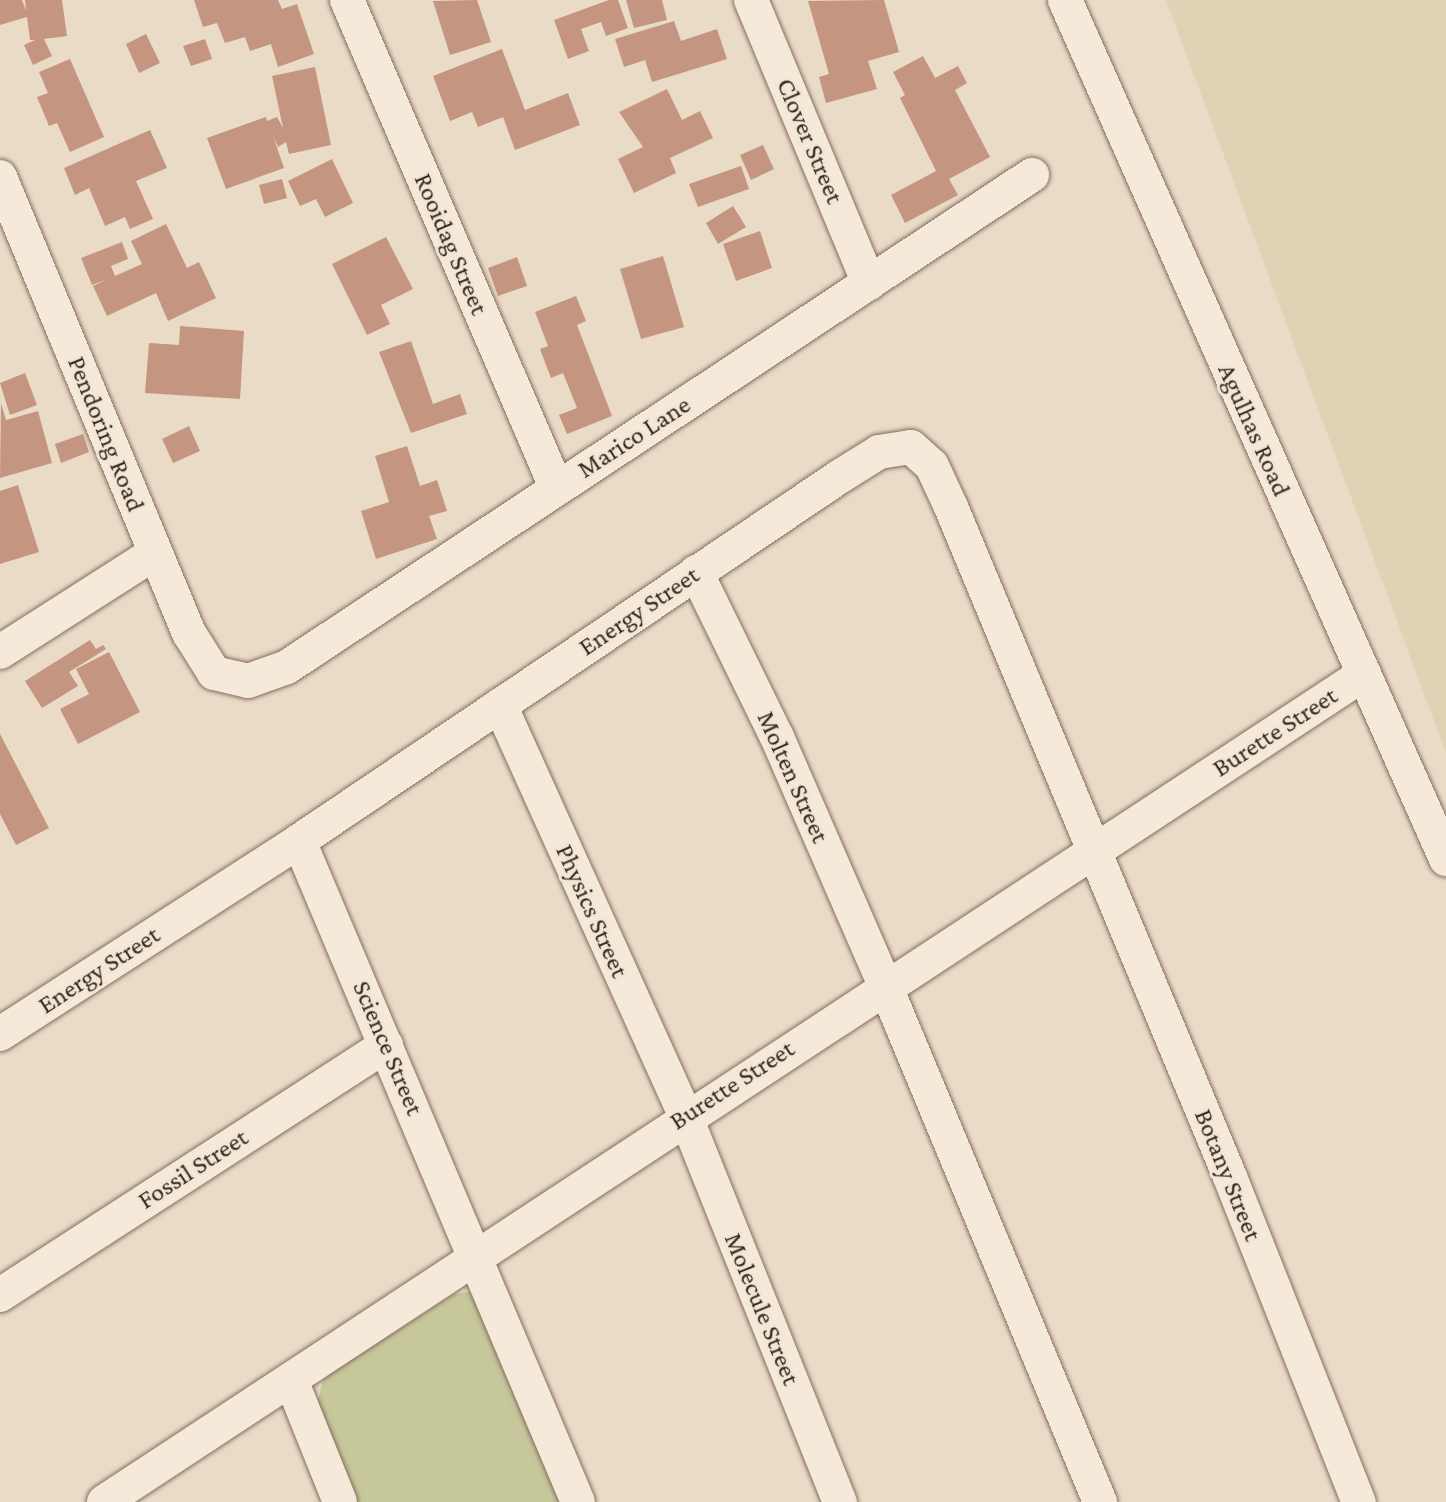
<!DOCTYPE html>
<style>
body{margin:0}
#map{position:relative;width:1446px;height:1502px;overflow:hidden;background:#eadbc7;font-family:"Crimson Pro",serif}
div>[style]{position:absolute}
.farmland>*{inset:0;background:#dfd3b5}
.green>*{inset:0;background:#c7c79c}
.building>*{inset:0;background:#c49580}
.roads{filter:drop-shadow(0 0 2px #846e5e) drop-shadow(0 0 2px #846e5e)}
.street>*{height:34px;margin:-17px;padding:0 17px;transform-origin:17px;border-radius:17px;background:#f5ead9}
span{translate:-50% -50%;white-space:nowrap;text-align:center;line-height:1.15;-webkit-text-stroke:6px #f2e7d6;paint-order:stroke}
.street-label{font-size:26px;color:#352820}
</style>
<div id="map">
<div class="farmland">
<i style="clip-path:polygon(1166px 0,1446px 0,1446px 753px)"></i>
</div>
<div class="green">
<i style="clip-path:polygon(468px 1292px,477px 1297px,565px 1502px,356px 1502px,317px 1404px,324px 1376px,454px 1294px)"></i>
</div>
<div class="building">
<i style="clip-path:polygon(0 0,22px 0,26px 11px,25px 0,62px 0,67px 36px,44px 39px,52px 56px,33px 65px,24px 45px,35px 40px,30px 40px,27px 17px,0 25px)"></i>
<i style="clip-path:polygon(194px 0,278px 0,282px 9px,297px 4px,314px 54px,278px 67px,271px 44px,250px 51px,245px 37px,225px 43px,217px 23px,203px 27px)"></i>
<i style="clip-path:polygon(477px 0,491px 42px,450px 55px,433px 1px)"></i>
<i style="clip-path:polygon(609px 0,618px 0,628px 28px,606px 36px,601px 22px,581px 29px,589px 51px,568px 59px,554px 20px)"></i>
<i style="clip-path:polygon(626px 0,662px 0,667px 20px,634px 28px)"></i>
<i style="clip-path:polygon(884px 0,899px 52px,868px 61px,877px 89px,826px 103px,819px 77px,829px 74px,808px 1px)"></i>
<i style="clip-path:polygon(674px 21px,681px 41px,717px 29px,727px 59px,652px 82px,645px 60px,624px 67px,615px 39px)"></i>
<i style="clip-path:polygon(146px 34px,160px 63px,139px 73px,126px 44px)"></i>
<i style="clip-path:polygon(205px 39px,212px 59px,191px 66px,183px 46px)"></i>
<i style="clip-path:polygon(502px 49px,525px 110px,568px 93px,580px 125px,515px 150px,503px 117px,478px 127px,472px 112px,450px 121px,433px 76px)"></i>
<i style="clip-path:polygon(923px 56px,935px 78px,958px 66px,967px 83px,955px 90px,990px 157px,949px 179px,958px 195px,905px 223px,891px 195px,936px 171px,900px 98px,905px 95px,893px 72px)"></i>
<i style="clip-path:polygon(70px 59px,104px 137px,70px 152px,57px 123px,49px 126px,37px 97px,48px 93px,39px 72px)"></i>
<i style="clip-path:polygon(315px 67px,331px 145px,289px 154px,286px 142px,278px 147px,273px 136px,284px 168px,226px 189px,207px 138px,266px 117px,267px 121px,277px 117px,283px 128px,272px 76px)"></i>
<i style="clip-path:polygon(667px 89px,682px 120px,700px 111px,713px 138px,670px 158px,676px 173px,634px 193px,618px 159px,643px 147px,619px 112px)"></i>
<i style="clip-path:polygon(150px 130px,167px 168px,136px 181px,153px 219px,130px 229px,125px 217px,105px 226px,89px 188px,75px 195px,64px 168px)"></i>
<i style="clip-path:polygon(763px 145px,774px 169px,751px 180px,740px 155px)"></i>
<i style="clip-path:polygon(332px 159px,353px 203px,325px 217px,316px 199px,300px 206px,288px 181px)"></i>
<i style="clip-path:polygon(741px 166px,749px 189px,698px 207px,689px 184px)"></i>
<i style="clip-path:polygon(282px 179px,287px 198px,264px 204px,259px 185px)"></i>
<i style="clip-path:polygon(733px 206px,746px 227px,718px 244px,706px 223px)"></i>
<i style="clip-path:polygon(166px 224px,187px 268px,199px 262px,216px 298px,168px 321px,156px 293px,107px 316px,93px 286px,107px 279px,92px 285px,81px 258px,122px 242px,128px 259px,111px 266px,115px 276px,142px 264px,131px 241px)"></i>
<i style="clip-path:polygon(760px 231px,772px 268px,736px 281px,723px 244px)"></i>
<i style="clip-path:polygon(386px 237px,413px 289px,381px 305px,390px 324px,367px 335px,332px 264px)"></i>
<i style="clip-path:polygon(663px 256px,684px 327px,641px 339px,620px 269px)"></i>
<i style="clip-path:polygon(517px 257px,527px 286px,498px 296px,488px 268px)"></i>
<i style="clip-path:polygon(576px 296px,586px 321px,577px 325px,612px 416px,567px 434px,559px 415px,577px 408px,563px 373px,551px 378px,540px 349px,548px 346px,535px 312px)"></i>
<i style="clip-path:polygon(180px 326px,244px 331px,240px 399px,145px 393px,149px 343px,179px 345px)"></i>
<i style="clip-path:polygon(411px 341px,433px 404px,460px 394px,467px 414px,411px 433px,379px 352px)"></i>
<i style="clip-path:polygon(25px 373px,37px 405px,10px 415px,0 383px)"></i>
<i style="clip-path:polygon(1px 403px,6px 420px,38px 411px,52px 463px,0 478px)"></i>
<i style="clip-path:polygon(189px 426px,200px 451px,173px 463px,162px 439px)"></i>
<i style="clip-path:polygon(83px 434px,89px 452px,61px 463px,55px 444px)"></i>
<i style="clip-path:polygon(407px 446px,420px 486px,437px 480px,447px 511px,429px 516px,437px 539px,376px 559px,361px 511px,389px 502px,375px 456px)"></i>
<i style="clip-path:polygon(18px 485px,39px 552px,0 564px,0 491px)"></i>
<i style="clip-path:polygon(90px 640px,96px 649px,103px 645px,106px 649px,69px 672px,78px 686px,42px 708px,25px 681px)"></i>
<i style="clip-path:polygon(109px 652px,140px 712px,78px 744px,60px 709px,89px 694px,76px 669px)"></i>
<i style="clip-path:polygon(0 734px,49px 828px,16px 845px,0 814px)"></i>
</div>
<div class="roads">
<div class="street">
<i style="left:347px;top:0;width:530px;rotate:66.77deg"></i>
<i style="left:751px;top:0;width:307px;rotate:67.4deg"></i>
<i style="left:1065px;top:0;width:940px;rotate:66.08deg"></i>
<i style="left:0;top:177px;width:494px;rotate:67.5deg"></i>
<i style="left:189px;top:633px;width:47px;rotate:58deg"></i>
<i style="left:214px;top:673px;width:35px;rotate:13deg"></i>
<i style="left:248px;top:681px;width:41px;rotate:-19.7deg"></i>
<i style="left:287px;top:667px;width:893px;rotate:-33.44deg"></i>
<i style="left:696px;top:572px;width:184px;rotate:63.9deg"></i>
<i style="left:777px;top:737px;width:270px;rotate:66.5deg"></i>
<i style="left:885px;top:985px;width:560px;rotate:67.42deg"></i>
<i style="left:0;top:652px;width:184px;rotate:-32.6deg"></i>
<i style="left:500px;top:705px;width:450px;rotate:65.7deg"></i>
<i style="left:685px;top:1115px;width:417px;rotate:68.2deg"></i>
<i style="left:299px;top:841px;width:717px;rotate:67.12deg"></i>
<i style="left:0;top:1034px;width:356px;rotate:-32.8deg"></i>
<i style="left:299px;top:841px;width:651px;rotate:-33.98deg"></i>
<i style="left:839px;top:477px;width:47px;rotate:-32deg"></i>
<i style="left:879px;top:452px;width:32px;rotate:-9deg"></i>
<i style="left:911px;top:447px;width:28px;rotate:42deg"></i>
<i style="left:932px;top:466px;width:45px;rotate:65.1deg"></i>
<i style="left:951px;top:507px;width:726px;rotate:67.39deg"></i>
<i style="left:1230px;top:1177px;width:350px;rotate:68.4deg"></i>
<i style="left:0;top:1295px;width:460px;rotate:-32.9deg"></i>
<i style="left:291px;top:1380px;width:131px;rotate:68.1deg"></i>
<i style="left:104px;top:1502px;width:1508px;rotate:-33.31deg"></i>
</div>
</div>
<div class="street-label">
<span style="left:810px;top:141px;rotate:67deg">Clover Street</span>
<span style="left:451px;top:244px;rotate:67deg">Rooidag Street</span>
<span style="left:1254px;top:430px;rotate:66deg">Agulhas Road</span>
<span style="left:106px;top:434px;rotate:68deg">Pendoring Road</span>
<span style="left:634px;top:437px;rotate:-33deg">Marico Lane</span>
<span style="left:639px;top:611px;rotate:-34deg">Energy Street</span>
<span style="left:1275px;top:732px;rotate:-33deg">Burette Street</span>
<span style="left:793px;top:777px;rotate:66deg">Molten Street</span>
<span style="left:592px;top:911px;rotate:66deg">Physics Street</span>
<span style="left:99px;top:970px;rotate:-33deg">Energy Street</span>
<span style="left:388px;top:1048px;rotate:67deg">Science Street</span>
<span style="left:732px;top:1085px;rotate:-33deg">Burette Street</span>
<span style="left:193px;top:1169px;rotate:-33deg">Fossil Street</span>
<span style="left:1228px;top:1175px;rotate:68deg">Botany Street</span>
<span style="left:762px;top:1309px;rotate:68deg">Molecule Street</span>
</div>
</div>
